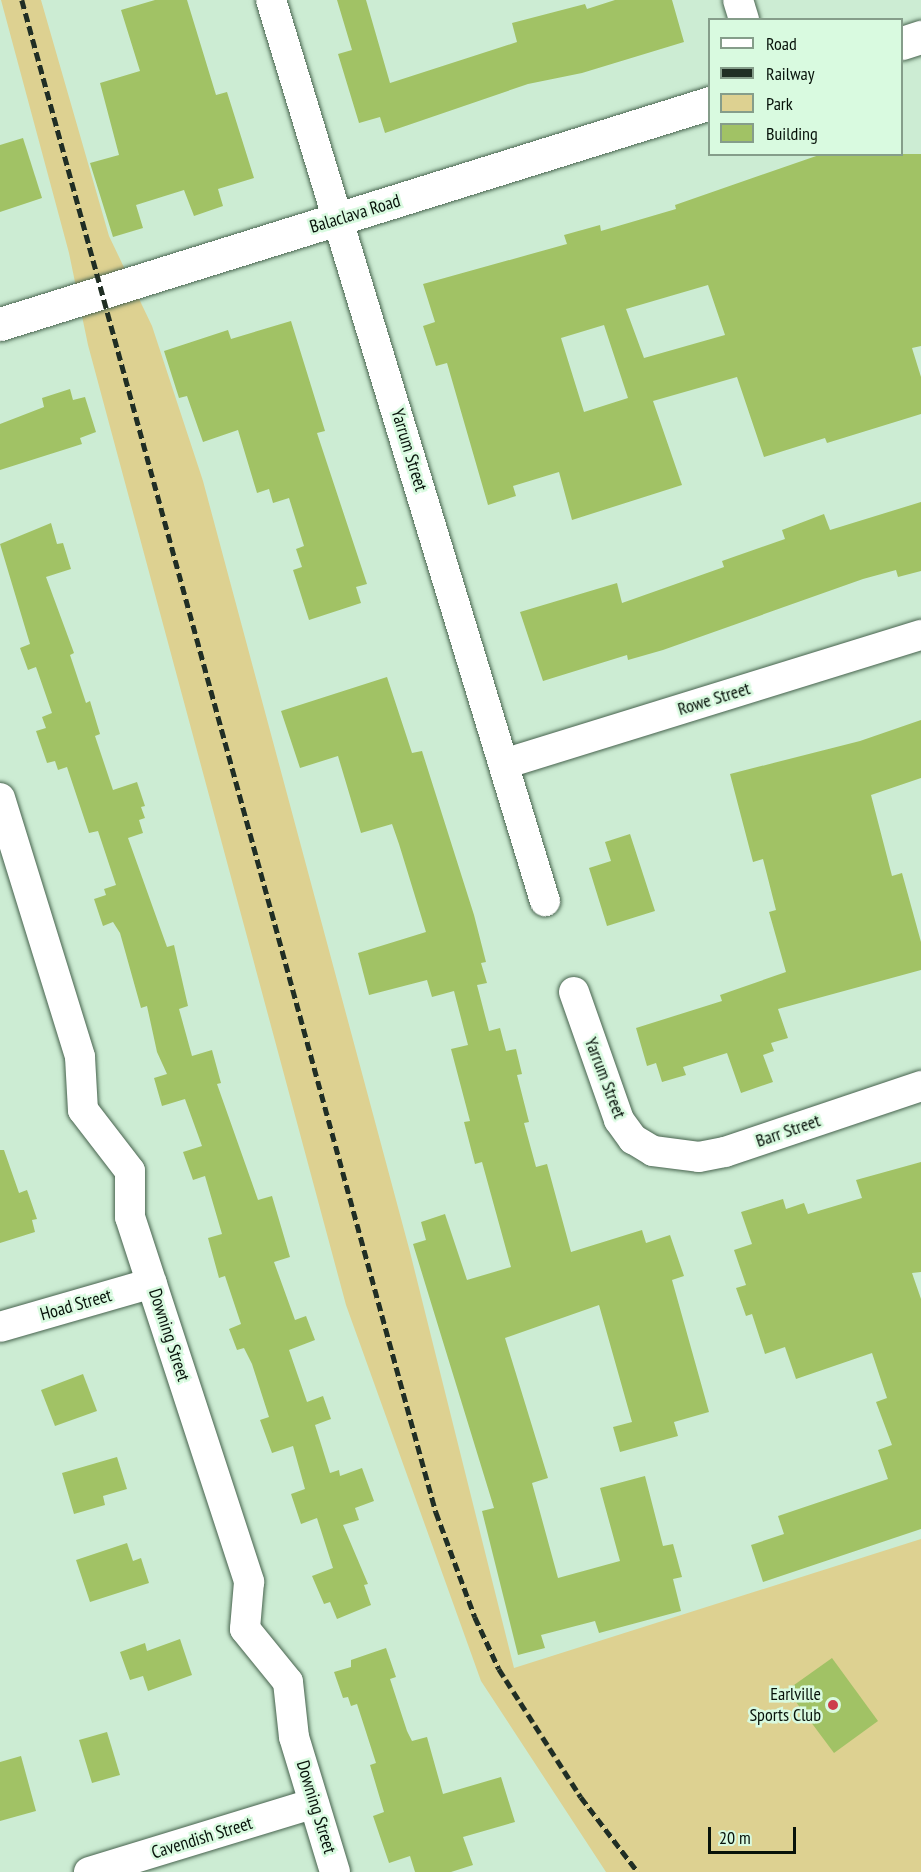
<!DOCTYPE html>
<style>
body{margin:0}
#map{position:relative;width:921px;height:1872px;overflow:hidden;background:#ccecd3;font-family:"PT Sans Narrow",sans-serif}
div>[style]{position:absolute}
.green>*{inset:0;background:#ddd191}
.building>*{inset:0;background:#a1c265}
.roads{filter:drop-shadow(0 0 2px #47634e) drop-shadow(0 0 2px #47634e)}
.minor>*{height:30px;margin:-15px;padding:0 15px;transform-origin:15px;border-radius:15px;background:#fff}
.tertiary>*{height:33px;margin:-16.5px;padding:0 16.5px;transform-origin:16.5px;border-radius:16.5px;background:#fff}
.rail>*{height:4.5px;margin-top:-2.25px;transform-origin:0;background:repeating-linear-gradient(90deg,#202e24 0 9px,transparent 0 13.5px)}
.dots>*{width:16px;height:16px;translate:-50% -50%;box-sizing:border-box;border:3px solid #d9fae0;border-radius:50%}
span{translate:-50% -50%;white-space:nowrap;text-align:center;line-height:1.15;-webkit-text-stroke:5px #d9fae0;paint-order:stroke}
.street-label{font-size:18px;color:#07120a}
.poi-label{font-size:18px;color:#07120a}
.right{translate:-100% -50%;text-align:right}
.legend{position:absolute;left:708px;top:18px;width:195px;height:138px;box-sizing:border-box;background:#d9fae0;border:2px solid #859d8a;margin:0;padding:8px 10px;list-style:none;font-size:18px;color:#07120a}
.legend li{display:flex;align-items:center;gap:12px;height:30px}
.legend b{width:30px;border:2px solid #859d8a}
.scale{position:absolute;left:708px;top:1827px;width:88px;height:27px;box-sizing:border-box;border:3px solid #07120a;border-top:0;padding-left:8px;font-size:18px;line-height:21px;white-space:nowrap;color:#07120a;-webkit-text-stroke:4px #d9fae0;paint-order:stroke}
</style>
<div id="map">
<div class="green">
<i style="clip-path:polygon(1px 0,41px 0,109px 236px,152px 326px,203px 481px,410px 1252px,514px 1668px,921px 1539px,921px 1872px,606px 1872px,481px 1681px,346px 1305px,88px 345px,69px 253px)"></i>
</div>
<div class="building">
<i style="clip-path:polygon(155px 0,187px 0,216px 95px,227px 92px,254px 178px,218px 189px,223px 206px,194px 216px,184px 190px,136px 205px,143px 228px,113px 237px,90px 163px,119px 155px,100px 83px,140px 71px,121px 10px)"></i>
<i style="clip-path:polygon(337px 0,366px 0,390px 83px,517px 42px,512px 23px,585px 4px,587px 9px,615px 0,672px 0,684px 42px,582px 73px,528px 84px,385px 133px,380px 117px,359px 123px,338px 54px,352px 50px)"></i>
<i style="clip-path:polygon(23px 138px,42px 198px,0 212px,0 145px)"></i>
<i style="clip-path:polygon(evenodd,822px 154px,921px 154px,921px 346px,912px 348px,921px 377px,921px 414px,827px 443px,825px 438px,764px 457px,737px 377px,653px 401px,682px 485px,572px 520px,559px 472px,513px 486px,516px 496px,488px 505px,447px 363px,436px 366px,423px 326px,435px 322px,423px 284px,567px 244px,564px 235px,600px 225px,601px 231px,676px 209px,675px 205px,822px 154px,708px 285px,725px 335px,644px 358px,626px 309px,708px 285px,822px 154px,604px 325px,628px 398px,584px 412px,561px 338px,604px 325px)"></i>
<i style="clip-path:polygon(291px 321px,325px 431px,317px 433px,367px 584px,356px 587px,361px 603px,309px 620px,293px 570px,302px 567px,296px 549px,304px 546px,289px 498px,273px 503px,269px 489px,257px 493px,238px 430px,203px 442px,187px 396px,179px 398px,164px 351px,228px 330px,231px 339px)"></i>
<i style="clip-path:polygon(70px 389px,73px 400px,85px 397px,96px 432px,80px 438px,82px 444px,0 470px,0 424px,44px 407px,42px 398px)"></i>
<i style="clip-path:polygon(921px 502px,921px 571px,898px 577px,896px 570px,863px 579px,663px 650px,628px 660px,627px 655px,543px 681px,520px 612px,617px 583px,622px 603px,724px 567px,722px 561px,785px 539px,782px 530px,824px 514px,830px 530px)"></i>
<i style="clip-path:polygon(51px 523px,57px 544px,63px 543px,71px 569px,46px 577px,74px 653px,70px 655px,86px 703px,90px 701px,100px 734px,95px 736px,113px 790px,137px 782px,145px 806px,141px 807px,145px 818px,139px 820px,143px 833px,128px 838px,167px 947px,174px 945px,188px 1006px,179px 1009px,192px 1056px,212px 1050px,221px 1083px,217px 1084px,258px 1200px,272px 1196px,290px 1257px,274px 1262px,295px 1320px,306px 1316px,315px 1340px,289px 1350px,307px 1402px,323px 1396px,331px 1419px,315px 1425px,330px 1473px,339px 1470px,340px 1476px,362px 1468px,374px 1501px,355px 1508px,359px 1520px,343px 1525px,368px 1584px,364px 1585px,371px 1605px,337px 1619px,330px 1602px,324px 1604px,312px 1576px,333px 1568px,317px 1518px,301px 1524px,291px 1494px,305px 1489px,293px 1446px,272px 1453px,260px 1420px,269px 1417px,252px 1364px,244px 1348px,237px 1350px,229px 1329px,241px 1324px,225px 1276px,219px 1278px,208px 1238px,222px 1234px,205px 1176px,193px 1180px,183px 1152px,202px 1146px,185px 1099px,162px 1106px,154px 1078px,167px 1074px,157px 1052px,147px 1006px,141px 1008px,120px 933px,113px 922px,103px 926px,94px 899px,106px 895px,104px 889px,116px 885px,98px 831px,89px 833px,67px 767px,58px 770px,55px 761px,47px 763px,36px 731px,46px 728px,42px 717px,52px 713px,36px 667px,28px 670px,20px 648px,30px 644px,0 544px)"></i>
<i style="clip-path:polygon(387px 677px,412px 753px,422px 751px,474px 915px,486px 962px,481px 963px,487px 983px,477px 985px,489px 1031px,500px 1028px,506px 1051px,516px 1049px,522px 1074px,517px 1075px,529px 1122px,524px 1123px,536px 1167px,547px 1164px,571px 1252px,642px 1230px,646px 1243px,670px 1235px,684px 1276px,672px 1280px,709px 1412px,674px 1422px,678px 1436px,620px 1452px,613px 1427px,632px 1422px,599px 1305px,505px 1338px,548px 1478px,532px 1483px,558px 1578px,620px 1561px,600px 1488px,645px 1476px,663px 1546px,673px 1544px,682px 1577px,673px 1579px,681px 1611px,599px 1633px,595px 1621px,541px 1635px,545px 1648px,518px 1655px,482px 1511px,494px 1508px,413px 1244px,426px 1240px,421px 1222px,445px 1214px,467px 1280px,511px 1267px,482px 1162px,475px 1164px,464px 1122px,470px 1121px,451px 1049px,468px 1045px,454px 991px,432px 997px,427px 980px,369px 995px,358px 953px,426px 932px,399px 844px,392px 824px,361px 833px,338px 756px,300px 768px,281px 711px)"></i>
<i style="clip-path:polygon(921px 720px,921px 778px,871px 795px,892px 876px,902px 873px,921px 942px,921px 970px,778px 1009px,788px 1038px,771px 1043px,774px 1051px,763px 1055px,773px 1082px,741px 1093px,727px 1053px,683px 1067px,686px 1075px,662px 1082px,656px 1063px,647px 1066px,636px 1028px,722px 1001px,720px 995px,786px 972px,769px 912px,776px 910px,763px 859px,753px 862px,730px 774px,860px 741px)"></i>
<i style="clip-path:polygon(630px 834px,655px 911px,607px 926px,589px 868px,611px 861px,605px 842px)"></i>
<i style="clip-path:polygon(0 1150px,4px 1150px,19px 1193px,27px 1190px,37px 1219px,32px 1220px,35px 1232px,0 1243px)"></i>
<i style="clip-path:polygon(921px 1162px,921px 1272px,912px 1273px,921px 1299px,921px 1529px,763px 1582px,751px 1545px,784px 1534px,778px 1516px,888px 1479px,878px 1450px,892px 1445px,876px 1402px,887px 1398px,872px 1353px,796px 1379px,785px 1347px,765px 1354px,752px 1314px,746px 1316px,736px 1288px,746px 1285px,734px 1250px,752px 1244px,741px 1212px,783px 1199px,786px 1209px,804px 1203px,808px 1214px,862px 1198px,856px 1180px)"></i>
<i style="clip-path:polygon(83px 1374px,97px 1411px,55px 1426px,41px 1390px)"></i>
<i style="clip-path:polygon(117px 1457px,127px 1489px,103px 1496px,105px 1505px,74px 1514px,62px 1473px)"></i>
<i style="clip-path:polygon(127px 1543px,133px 1561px,141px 1558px,149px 1583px,90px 1602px,76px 1560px)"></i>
<i style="clip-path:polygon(180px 1639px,192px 1675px,148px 1691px,143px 1676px,130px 1680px,120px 1652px,145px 1643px,147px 1651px)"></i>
<i style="clip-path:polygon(386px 1648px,396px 1677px,390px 1679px,407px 1731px,412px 1741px,427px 1737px,443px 1794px,501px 1777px,515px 1822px,463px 1837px,473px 1865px,451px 1872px,415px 1872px,410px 1856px,389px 1863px,373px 1816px,384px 1812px,370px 1765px,376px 1763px,357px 1704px,351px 1706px,348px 1697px,343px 1698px,334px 1672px,351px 1667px,351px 1660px)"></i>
<i style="clip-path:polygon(832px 1658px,878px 1721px,834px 1753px,787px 1690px)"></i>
<i style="clip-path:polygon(107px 1732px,120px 1775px,92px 1783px,79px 1740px)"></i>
<i style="clip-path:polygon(21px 1756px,36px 1811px,0 1821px,0 1762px)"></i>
</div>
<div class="roads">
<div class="minor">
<i style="left:271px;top:0;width:942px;rotate:73.09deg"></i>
<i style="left:738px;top:0;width:21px;rotate:73deg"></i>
<i style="left:507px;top:763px;width:433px;rotate:-17.2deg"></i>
<i style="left:0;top:798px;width:271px;rotate:72.8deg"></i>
<i style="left:80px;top:1057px;width:53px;rotate:86.8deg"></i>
<i style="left:83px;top:1110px;width:77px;rotate:52.4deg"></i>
<i style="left:130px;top:1171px;width:46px;rotate:90deg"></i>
<i style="left:130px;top:1217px;width:384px;rotate:71.9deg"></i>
<i style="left:249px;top:1582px;width:47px;rotate:94.9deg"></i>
<i style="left:245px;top:1629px;width:68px;rotate:50.9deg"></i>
<i style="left:288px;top:1682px;width:55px;rotate:83.8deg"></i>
<i style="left:294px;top:1737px;width:141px;rotate:73.1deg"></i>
<i style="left:574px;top:992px;width:136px;rotate:70.6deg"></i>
<i style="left:619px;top:1120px;width:24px;rotate:54deg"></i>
<i style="left:633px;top:1139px;width:23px;rotate:31deg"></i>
<i style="left:653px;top:1151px;width:46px;rotate:7.4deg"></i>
<i style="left:699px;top:1157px;width:26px;rotate:-11deg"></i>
<i style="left:725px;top:1152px;width:207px;rotate:-18.6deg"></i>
<i style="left:0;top:1327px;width:158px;rotate:-16.1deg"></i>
<i style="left:89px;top:1872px;width:235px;rotate:-17deg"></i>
</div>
<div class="tertiary">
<i style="left:902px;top:43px;width:20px;rotate:-18deg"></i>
<i style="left:0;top:324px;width:744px;rotate:-17.29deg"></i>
</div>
</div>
<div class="rail">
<i style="left:22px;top:0;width:1568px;rotate:74.69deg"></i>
<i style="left:436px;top:1512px;width:112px;rotate:69.6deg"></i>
<i style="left:475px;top:1617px;width:57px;rotate:65.2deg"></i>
<i style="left:499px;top:1669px;width:152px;rotate:57.4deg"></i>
<i style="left:581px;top:1797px;width:94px;rotate:52.8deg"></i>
</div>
<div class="dots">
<i style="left:833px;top:1705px;background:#cd3d4c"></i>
</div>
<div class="street-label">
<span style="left:355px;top:214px;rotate:-17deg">Balaclava Road</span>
<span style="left:409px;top:450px;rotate:73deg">Yarrum Street</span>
<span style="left:714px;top:699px;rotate:-17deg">Rowe Street</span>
<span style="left:605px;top:1078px;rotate:69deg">Yarrum Street</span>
<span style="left:788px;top:1131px;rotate:-19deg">Barr Street</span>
<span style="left:76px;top:1305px;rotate:-16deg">Hoad Street</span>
<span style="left:169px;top:1335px;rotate:72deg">Downing Street</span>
<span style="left:316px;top:1807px;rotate:73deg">Downing Street</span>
<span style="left:202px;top:1838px;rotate:-17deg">Cavendish Street</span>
</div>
<div class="poi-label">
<span class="right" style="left:821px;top:1705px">Earlville<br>Sports Club</span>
</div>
<ul class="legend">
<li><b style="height:8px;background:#fff"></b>Road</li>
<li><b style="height:8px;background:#202e24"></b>Railway</li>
<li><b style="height:16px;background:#ddd191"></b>Park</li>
<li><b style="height:16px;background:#a1c265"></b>Building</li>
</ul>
<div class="scale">20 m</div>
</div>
